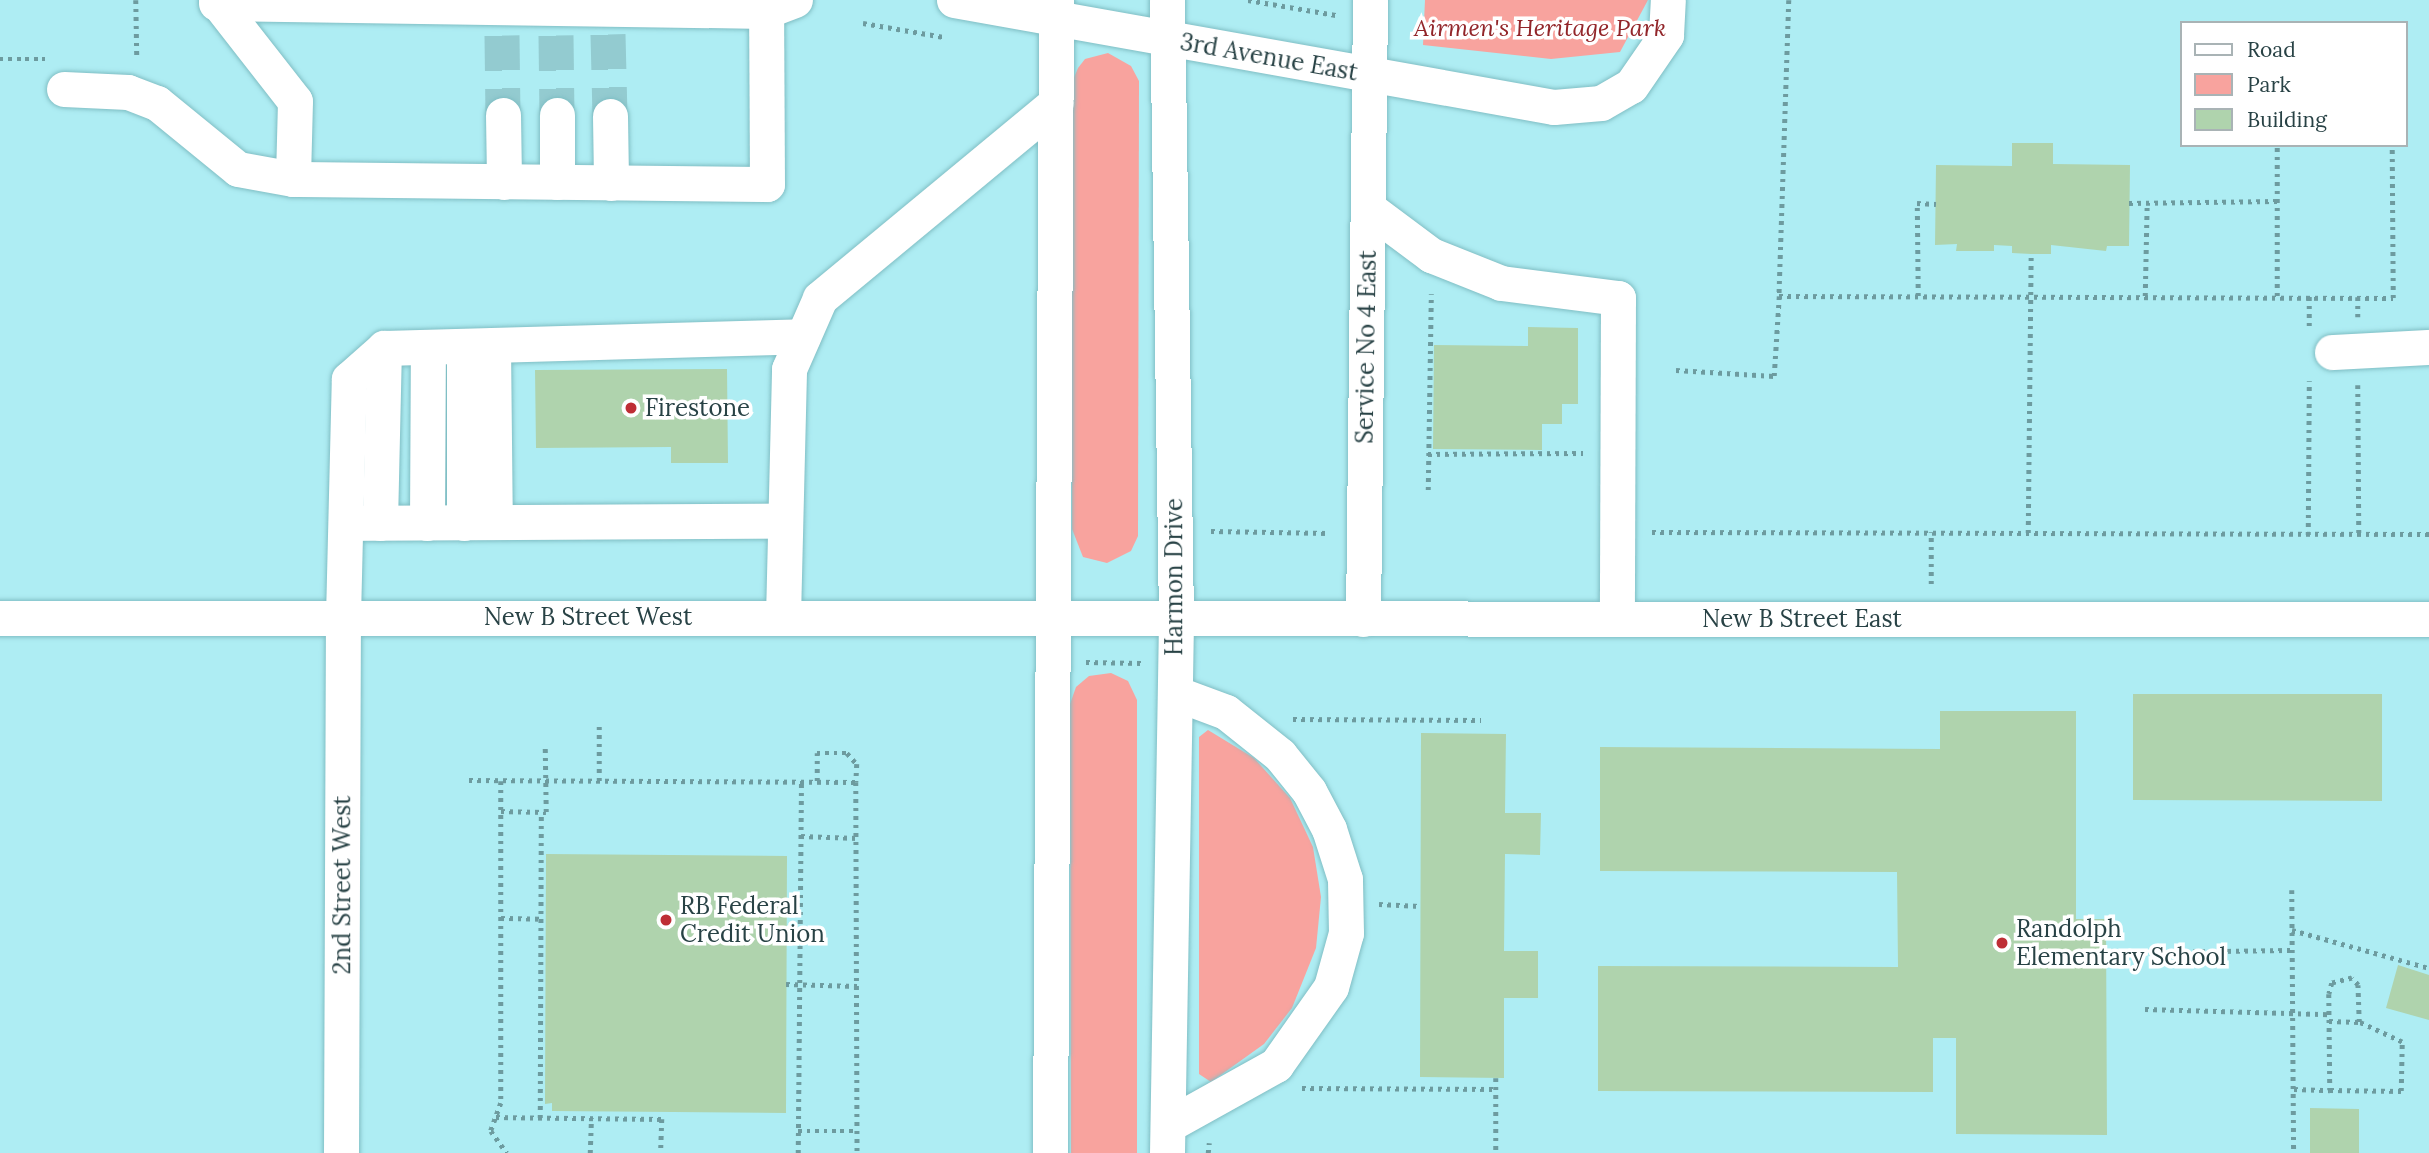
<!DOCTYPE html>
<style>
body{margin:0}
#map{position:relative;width:2429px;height:1153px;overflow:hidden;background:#aeedf3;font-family:Lora,serif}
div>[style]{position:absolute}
.green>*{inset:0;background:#f8a39e}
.building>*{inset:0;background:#afd3ad}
.minor-tunnel>*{height:35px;margin-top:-17.5px;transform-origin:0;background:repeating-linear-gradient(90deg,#93cbd0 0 35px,transparent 0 53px)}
.path>*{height:4.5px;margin-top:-2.25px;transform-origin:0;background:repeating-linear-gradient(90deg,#6d9b9f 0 3.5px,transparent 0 8.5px)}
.roads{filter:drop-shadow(0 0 2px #80bec4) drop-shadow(0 0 2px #80bec4)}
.minor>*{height:35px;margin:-17.5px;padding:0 17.5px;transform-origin:17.5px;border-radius:17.5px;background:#fff}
.dots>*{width:19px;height:19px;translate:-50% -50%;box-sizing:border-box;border:4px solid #fff;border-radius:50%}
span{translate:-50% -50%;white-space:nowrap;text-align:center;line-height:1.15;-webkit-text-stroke:7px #fff;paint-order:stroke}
.park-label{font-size:24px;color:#922529;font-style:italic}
.street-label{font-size:24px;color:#284245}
.poi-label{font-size:24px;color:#284245}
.left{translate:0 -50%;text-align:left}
.legend{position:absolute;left:2180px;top:21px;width:228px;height:126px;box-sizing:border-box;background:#fff;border:2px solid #a9b3b5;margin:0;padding:9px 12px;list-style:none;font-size:21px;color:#284245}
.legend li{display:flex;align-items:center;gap:14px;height:35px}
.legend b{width:35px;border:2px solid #a9b3b5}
</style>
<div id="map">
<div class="green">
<i style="clip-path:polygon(1425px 0,1648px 0,1620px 52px,1551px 59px,1423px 45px)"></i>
<i style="clip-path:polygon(1108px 53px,1131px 66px,1139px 81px,1138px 536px,1131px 551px,1107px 563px,1083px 557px,1072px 529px,1072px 82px,1078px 68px,1085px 59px)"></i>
<i style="clip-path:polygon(1111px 673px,1128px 681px,1137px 700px,1137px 1153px,1071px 1153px,1070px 704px,1076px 687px,1089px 676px)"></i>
<i style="clip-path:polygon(1208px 730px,1254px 758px,1290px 798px,1313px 847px,1321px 897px,1316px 948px,1292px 1008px,1264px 1044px,1211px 1082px,1199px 1074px,1199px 737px)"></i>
</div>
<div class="building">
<i style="clip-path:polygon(2012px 143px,2053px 143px,2053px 164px,2130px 165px,2129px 246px,2107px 246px,2106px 251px,2051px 245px,2051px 254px,2031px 254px,2012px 253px,2012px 246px,1994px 245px,1994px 251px,1956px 251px,1957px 244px,1935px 245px,1936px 165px,2012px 166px)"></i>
<i style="clip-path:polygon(1528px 327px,1578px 328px,1578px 404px,1562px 404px,1562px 424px,1542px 424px,1542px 450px,1433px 449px,1434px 345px,1528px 346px)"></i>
<i style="clip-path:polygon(727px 369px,728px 463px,671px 463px,671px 447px,536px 448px,535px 370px)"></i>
<i style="clip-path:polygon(2133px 694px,2382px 694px,2382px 801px,2133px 800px)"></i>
<i style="clip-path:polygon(1940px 711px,2076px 711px,2076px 919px,2106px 919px,2107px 1135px,1956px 1134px,1956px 1038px,1933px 1038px,1933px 1092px,1598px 1091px,1598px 966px,1898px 967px,1897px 872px,1600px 871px,1600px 747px,1940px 749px)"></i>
<i style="clip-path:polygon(1421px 733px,1506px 734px,1505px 813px,1541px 813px,1540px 855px,1505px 854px,1504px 951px,1538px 951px,1538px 998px,1504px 998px,1504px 1078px,1420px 1077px)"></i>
<i style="clip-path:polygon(546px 854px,787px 856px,786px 1113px,552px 1111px,552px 1103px,545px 1104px)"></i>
<i style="clip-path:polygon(2398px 965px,2429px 975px,2429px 1020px,2386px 1008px)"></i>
<i style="clip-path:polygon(2310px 1108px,2359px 1109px,2359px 1153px,2310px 1153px)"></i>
</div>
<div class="minor-tunnel">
<i style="left:608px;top:34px;width:82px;rotate:88.6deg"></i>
<i style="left:502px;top:35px;width:80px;rotate:89.3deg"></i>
<i style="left:556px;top:35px;width:80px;rotate:89.3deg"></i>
</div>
<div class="path">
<i style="left:136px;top:0;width:59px;rotate:89deg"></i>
<i style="left:1248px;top:0;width:89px;rotate:9.7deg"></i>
<i style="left:1789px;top:0;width:296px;rotate:91.9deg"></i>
<i style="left:1779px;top:296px;width:614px;rotate:0.19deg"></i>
<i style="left:2393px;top:298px;width:153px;rotate:-90.4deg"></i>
<i style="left:863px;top:23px;width:82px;rotate:9.8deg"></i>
<i style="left:0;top:59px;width:45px"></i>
<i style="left:2129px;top:203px;width:148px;rotate:-0.8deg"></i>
<i style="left:1918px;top:296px;width:93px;rotate:-90.6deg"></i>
<i style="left:1917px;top:203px;width:19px;rotate:3deg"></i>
<i style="left:2145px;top:296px;width:93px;rotate:-88.8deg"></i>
<i style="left:2277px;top:296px;width:151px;rotate:-90deg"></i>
<i style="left:2358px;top:297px;width:20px;rotate:90deg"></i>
<i style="left:2309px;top:326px;width:30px;rotate:-90deg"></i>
<i style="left:1676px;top:370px;width:98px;rotate:3.5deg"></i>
<i style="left:1774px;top:376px;width:80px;rotate:-86.4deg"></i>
<i style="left:2358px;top:385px;width:149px;rotate:89.6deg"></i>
<i style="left:1428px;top:454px;width:155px;rotate:-0.4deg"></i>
<i style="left:1428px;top:490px;width:196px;rotate:-89.1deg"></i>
<i style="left:1211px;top:531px;width:117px;rotate:1deg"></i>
<i style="left:1652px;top:532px;width:777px;rotate:0.15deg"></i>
<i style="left:2028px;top:533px;width:279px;rotate:-89.4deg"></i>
<i style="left:2308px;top:535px;width:154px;rotate:-89.6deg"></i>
<i style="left:1931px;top:584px;width:52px;rotate:-90deg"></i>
<i style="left:1086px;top:662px;width:55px;rotate:1deg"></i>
<i style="left:1293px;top:719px;width:188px;rotate:0.3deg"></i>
<i style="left:469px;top:780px;width:387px;rotate:0.3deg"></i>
<i style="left:856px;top:782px;width:371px;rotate:89.8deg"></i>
<i style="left:501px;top:781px;width:322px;rotate:90deg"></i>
<i style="left:501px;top:1103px;width:30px;rotate:110deg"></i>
<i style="left:491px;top:1131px;width:27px;rotate:54deg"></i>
<i style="left:599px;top:781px;width:58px;rotate:-90deg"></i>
<i style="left:817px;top:781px;width:28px;rotate:-90deg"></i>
<i style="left:817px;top:753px;width:30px"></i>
<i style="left:847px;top:753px;width:15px;rotate:48deg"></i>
<i style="left:857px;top:764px;width:18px;rotate:93deg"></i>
<i style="left:501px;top:811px;width:45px;rotate:1.3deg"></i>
<i style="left:546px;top:812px;width:64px;rotate:-90.9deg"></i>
<i style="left:801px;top:836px;width:56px;rotate:2deg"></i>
<i style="left:2292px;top:890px;width:263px;rotate:89.6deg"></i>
<i style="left:1379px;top:904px;width:41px;rotate:2.8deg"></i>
<i style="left:501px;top:918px;width:39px;rotate:1deg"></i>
<i style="left:2292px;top:930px;width:142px;rotate:15.5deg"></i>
<i style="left:2151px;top:952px;width:142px;rotate:-0.8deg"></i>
<i style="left:786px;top:984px;width:71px;rotate:1.6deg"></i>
<i style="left:2145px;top:1009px;width:184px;rotate:1.6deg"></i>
<i style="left:2329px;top:1021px;width:30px;rotate:2deg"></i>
<i style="left:1496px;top:1078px;width:75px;rotate:90deg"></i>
<i style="left:1302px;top:1088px;width:194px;rotate:0.3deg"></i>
<i style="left:2294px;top:1089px;width:36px;rotate:2deg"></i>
<i style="left:2330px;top:1090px;width:71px;rotate:0.8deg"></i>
<i style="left:2401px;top:1091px;width:49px;rotate:-88.8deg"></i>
<i style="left:2402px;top:1042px;width:47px;rotate:-155.1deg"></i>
<i style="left:2359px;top:1022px;width:37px;rotate:-92deg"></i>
<i style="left:2358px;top:985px;width:9px;rotate:-131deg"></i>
<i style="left:2352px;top:978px;width:21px;rotate:166deg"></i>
<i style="left:2332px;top:983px;width:11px;rotate:105deg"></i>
<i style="left:2329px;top:994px;width:96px;rotate:89.4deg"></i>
<i style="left:496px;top:1117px;width:166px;rotate:0.7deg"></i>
<i style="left:662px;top:1119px;width:34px;rotate:92deg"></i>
<i style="left:540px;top:1118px;width:306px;rotate:-89.8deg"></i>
<i style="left:798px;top:1131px;width:59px"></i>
<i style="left:590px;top:1153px;width:35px;rotate:-88deg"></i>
<i style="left:798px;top:1153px;width:372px;rotate:-89.5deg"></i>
<i style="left:1208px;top:1153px;width:10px;rotate:-84deg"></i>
</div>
<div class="roads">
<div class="minor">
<i style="left:216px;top:0;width:128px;rotate:52deg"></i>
<i style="left:295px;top:101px;width:78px;rotate:91.5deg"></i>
<i style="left:954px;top:0;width:609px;rotate:10.11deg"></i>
<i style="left:1554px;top:107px;width:47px;rotate:-4.9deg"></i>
<i style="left:1601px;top:103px;width:34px;rotate:-30deg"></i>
<i style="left:1631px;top:86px;width:62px;rotate:-55.5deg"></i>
<i style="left:1666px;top:35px;width:35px;rotate:-87deg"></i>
<i style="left:216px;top:3px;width:550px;rotate:0.83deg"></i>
<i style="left:766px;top:11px;width:31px;rotate:-21deg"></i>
<i style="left:64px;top:89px;width:64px;rotate:2.7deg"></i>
<i style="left:128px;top:92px;width:31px;rotate:21deg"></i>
<i style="left:157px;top:103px;width:104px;rotate:39.2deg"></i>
<i style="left:238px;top:169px;width:56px;rotate:10.3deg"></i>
<i style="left:293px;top:179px;width:474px;rotate:0.6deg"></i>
<i style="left:767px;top:184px;width:184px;rotate:-90.3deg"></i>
<i style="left:503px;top:115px;width:67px;rotate:89.1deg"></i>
<i style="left:557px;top:115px;width:67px;rotate:90deg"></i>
<i style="left:610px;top:116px;width:67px;rotate:89.1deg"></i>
<i style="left:1368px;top:208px;width:79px;rotate:36.7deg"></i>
<i style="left:1431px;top:255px;width:75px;rotate:21.8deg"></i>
<i style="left:1501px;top:283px;width:118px;rotate:7.3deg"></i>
<i style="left:1618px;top:298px;width:321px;rotate:90.2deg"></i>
<i style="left:493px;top:345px;width:177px;rotate:89.4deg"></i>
<i style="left:464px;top:346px;width:177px;rotate:90deg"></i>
<i style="left:2332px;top:352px;width:97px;rotate:-3deg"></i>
<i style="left:346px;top:523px;width:438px;rotate:-0.3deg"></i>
<i style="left:380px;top:523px;width:175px;rotate:-88.7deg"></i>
<i style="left:427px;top:523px;width:176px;rotate:-89.7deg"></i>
<i style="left:783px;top:617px;width:248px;rotate:-88.6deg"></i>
<i style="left:789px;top:369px;width:77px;rotate:-66.4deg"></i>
<i style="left:820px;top:298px;width:306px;rotate:-39.6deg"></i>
<i style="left:0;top:618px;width:2429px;rotate:0.02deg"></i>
<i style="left:1363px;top:619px;width:619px;rotate:-89.35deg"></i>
<i style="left:1168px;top:1125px;width:124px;rotate:-29.1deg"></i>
<i style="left:1276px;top:1065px;width:95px;rotate:-54.8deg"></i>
<i style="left:1331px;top:987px;width:56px;rotate:-74.5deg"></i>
<i style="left:1346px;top:933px;width:54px;rotate:-91.1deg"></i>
<i style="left:1345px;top:879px;width:52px;rotate:-107.7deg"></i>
<i style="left:1329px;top:829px;width:43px;rotate:-117.8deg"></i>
<i style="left:1309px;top:791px;width:46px;rotate:-128.9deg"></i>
<i style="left:1280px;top:755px;width:69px;rotate:-141.5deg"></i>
<i style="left:1226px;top:712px;width:54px;rotate:-159.6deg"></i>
<i style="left:341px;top:1153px;width:536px;rotate:-89.79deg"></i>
<i style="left:343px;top:617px;width:238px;rotate:-88.6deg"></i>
<i style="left:349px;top:379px;width:47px;rotate:-41.5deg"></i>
<i style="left:384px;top:348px;width:419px;rotate:-1.6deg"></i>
<i style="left:1050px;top:1153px;width:1153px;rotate:-89.7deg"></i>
<i style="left:1167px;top:1153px;width:534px;rotate:-89.03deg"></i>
<i style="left:1176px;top:619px;width:619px;rotate:-90.83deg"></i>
</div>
</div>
<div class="dots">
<i style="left:631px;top:408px;background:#be2e35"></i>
<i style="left:666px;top:920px;background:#be2e35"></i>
<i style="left:2002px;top:943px;background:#be2e35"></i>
</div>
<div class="park-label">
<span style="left:1540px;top:28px">Airmen's Heritage Park</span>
</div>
<div class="street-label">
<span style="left:1269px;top:57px;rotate:10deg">3rd Avenue East</span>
<span style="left:1366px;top:347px;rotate:-89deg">Service No 4 East</span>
<span style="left:1174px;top:577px;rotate:-90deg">Harmon Drive</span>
<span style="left:588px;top:617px">New B Street West</span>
<span style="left:1802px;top:619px">New B Street East</span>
<span style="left:342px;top:885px;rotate:-90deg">2nd Street West</span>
</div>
<div class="poi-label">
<span class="left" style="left:645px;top:408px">Firestone</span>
<span class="left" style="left:680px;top:920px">RB Federal<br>Credit Union</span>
<span class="left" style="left:2016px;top:943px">Randolph<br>Elementary School</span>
</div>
<ul class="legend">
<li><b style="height:9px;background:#fff"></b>Road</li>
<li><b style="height:19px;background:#f8a39e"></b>Park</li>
<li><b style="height:19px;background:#afd3ad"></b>Building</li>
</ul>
</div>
